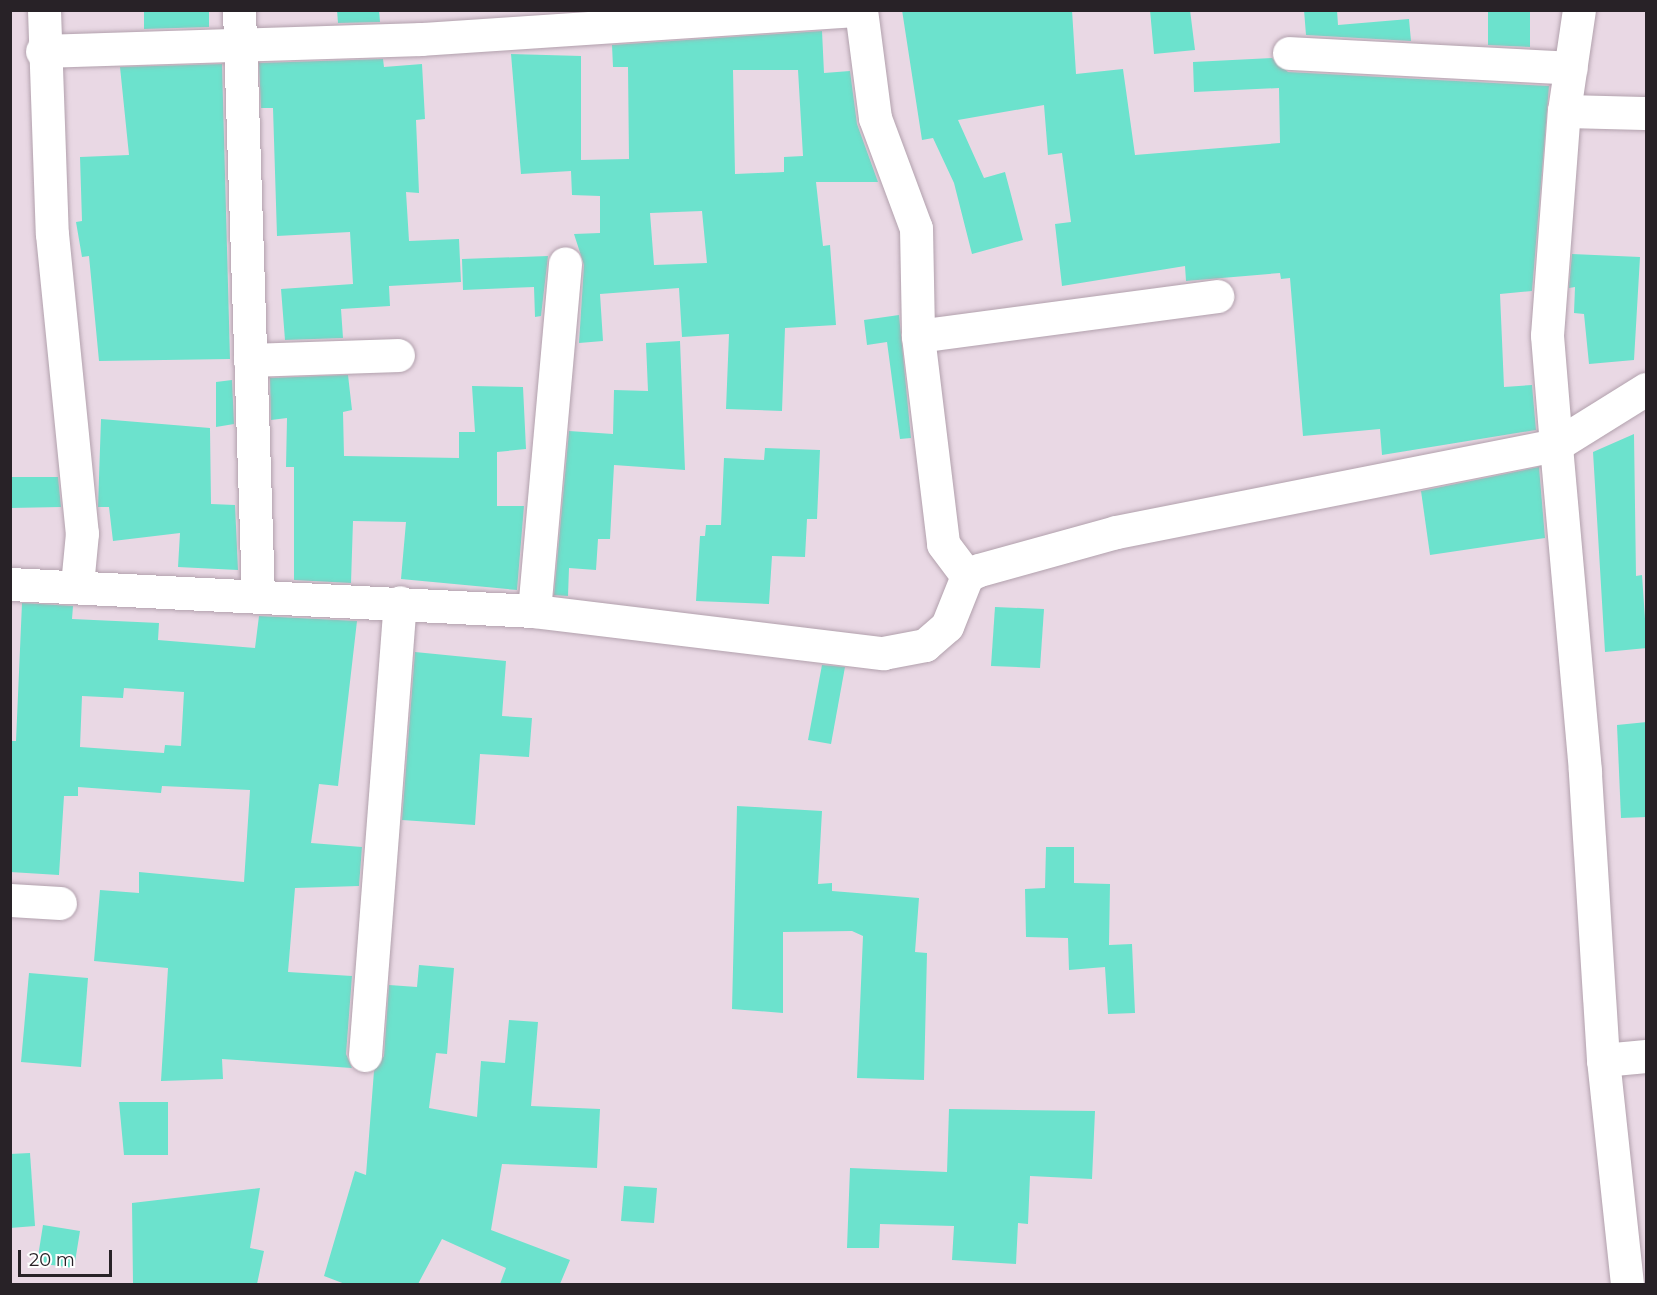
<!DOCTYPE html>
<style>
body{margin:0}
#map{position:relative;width:1657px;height:1295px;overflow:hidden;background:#e9d8e4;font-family:Montserrat,sans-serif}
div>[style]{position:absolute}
.building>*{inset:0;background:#6ce2cd}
.roads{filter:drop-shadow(0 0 2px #b2a1ad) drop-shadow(0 0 2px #b2a1ad)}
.minor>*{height:33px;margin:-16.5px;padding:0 16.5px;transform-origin:16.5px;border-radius:16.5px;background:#fff}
.tertiary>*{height:33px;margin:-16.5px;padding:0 16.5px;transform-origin:16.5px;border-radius:16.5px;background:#fff}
span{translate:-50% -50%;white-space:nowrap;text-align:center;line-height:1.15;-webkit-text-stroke:4.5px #fff;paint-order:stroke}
.frame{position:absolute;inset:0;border:12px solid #282227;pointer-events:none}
.scale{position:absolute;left:18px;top:1250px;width:94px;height:27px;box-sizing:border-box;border:3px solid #282227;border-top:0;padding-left:8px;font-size:18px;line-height:21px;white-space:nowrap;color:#282227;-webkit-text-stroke:4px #fff;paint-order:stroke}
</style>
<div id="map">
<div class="building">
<i style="clip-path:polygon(144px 10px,209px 10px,209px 27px,144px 29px)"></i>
<i style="clip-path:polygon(337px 10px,379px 10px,380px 22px,338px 23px)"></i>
<i style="clip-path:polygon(902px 10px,1072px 10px,1076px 74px,1123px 69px,1135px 155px,1280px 143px,1279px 88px,1194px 92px,1193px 62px,1272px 58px,1288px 72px,1549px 86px,1532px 291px,1500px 294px,1504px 387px,1532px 385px,1536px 430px,1382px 455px,1380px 429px,1303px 436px,1290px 278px,1281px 279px,1280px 273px,1186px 281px,1185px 266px,1062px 286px,1055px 224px,1071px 222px,1062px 153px,1048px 155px,1044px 105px,958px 120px,984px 178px,1005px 172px,1023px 240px,972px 254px,954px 183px,933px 138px,922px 140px)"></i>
<i style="clip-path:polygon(1150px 10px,1190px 10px,1195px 50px,1154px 54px)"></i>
<i style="clip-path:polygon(1304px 10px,1337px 10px,1338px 25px,1409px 19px,1411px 41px,1306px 35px)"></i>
<i style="clip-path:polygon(1488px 10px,1530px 10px,1530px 47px,1488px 45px)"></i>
<i style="clip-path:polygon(evenodd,822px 31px,824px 73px,850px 71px,857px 124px,878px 182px,816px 182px,823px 246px,830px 245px,836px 325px,785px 328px,782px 411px,726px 409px,729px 334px,682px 337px,679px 288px,600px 294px,603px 341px,579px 343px,584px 265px,574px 234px,600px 233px,600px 196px,572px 195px,571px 171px,521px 174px,511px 54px,581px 56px,581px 160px,629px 159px,628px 67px,613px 67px,612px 45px,822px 31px,733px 70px,798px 70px,803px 156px,784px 157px,784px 172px,735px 174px,733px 70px,822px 31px,702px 211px,707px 263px,654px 265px,650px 213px,702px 211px)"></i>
<i style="clip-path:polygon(383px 59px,384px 67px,422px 64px,425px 119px,416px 120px,419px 193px,406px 192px,409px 241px,459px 239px,461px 282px,389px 286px,390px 306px,341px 309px,343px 338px,285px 340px,281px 289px,353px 284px,350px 232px,277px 236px,273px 108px,261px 108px,259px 63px)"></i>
<i style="clip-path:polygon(222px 64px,230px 359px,99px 361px,89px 256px,82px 257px,76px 222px,82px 221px,80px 157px,129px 155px,120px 67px)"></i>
<i style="clip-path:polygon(1572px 254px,1640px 257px,1634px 360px,1589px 364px,1584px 314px,1574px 313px,1575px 287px,1569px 288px)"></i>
<i style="clip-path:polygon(548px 256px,541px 316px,535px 317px,534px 287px,463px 290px,462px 259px)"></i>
<i style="clip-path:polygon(899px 315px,911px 438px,900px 439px,887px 342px,867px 345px,864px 320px)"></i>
<i style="clip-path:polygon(680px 341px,685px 470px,614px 465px,610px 539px,598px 539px,596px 570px,569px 568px,568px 596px,554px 595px,569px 431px,613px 434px,614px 390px,648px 391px,646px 343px)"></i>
<i style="clip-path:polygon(348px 375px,352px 410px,343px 412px,344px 456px,459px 458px,459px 432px,475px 432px,472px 386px,523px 387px,526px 449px,497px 452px,497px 506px,524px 506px,517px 590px,401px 579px,406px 522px,353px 521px,351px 583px,294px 580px,294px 467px,286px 467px,287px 418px,271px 420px,270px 378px)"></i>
<i style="clip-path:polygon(232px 380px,234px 424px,216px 427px,216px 382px)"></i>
<i style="clip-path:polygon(101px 419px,210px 428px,211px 504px,235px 505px,238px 570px,178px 567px,180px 533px,113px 541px,109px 507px,98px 507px)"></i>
<i style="clip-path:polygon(1634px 434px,1636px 576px,1642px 575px,1647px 648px,1605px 652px,1593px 452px)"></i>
<i style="clip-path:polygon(765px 448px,820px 450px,817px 519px,807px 519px,805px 557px,772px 556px,769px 604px,696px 601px,700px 536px,705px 536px,706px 525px,721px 525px,724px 458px,764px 460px)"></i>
<i style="clip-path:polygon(1539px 467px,1545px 538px,1430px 555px,1421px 491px)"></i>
<i style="clip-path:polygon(10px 477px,58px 477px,61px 507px,10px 508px)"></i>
<i style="clip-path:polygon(evenodd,22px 603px,73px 606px,72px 619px,159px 623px,158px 640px,255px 648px,259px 616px,357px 621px,338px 786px,319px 784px,311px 843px,362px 847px,359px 886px,295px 888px,288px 972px,352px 976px,346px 1054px,352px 1068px,222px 1059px,223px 1079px,161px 1081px,168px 968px,94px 961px,100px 890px,139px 893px,139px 872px,244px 882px,250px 790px,162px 786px,161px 793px,78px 787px,78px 796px,64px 796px,59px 875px,10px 872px,10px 741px,16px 741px,22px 603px,124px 688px,184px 692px,181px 746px,165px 745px,164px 753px,80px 747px,82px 696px,123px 698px,124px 688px)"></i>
<i style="clip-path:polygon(995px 607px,1044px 609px,1040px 668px,991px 666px)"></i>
<i style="clip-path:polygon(415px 652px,506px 661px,502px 716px,532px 718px,529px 757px,480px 754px,475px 825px,402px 820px)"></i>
<i style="clip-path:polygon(822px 665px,845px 667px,831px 744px,808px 740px)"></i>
<i style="clip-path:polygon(1647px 722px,1647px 817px,1621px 818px,1617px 725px)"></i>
<i style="clip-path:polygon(737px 806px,822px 811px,818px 884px,832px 883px,832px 891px,919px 898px,915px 952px,927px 953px,924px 1080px,857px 1078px,863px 936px,852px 931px,783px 932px,783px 1013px,732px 1009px)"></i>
<i style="clip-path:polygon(1046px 847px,1074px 847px,1074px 883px,1110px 884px,1109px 945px,1132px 944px,1135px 1013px,1108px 1014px,1105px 967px,1069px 970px,1068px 938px,1026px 937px,1025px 889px,1045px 888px)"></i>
<i style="clip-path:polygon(419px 965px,454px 968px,447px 1054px,436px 1053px,429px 1108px,477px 1117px,481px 1061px,505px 1063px,509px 1020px,538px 1022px,531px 1106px,600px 1109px,597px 1168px,502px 1164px,491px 1230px,570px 1260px,560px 1284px,500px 1284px,506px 1268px,442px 1239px,418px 1284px,345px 1284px,324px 1276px,355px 1171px,366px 1175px,374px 1071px,384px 1056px,389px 985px,417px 987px)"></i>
<i style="clip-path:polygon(29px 973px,88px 978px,81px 1067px,21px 1062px)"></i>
<i style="clip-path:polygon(119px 1102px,168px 1102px,168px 1155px,124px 1155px)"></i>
<i style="clip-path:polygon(949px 1109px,1095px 1111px,1092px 1179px,1030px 1176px,1028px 1224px,1018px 1223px,1016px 1264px,952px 1260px,954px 1226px,880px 1224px,879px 1248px,847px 1248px,850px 1168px,947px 1172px)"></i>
<i style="clip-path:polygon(30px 1153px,35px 1226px,10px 1228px,10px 1154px)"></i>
<i style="clip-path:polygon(624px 1186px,657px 1188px,654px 1223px,621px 1221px)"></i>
<i style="clip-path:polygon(260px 1188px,250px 1248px,264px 1251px,257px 1284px,133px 1284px,132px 1203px)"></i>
<i style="clip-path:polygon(43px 1225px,80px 1231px,74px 1268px,37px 1263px)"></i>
</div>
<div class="roads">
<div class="minor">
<i style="left:44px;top:10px;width:224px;rotate:88deg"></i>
<i style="left:52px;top:234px;width:301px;rotate:84.3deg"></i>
<i style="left:82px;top:533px;width:52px;rotate:95.5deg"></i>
<i style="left:239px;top:10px;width:585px;rotate:88.14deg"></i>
<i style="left:861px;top:10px;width:109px;rotate:82.6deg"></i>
<i style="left:875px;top:118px;width:117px;rotate:69.6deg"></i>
<i style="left:916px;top:228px;width:108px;rotate:88.9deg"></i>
<i style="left:918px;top:336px;width:209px;rotate:83.1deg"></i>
<i style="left:943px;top:544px;width:40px;rotate:53deg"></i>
<i style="left:42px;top:51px;width:379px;rotate:-1.8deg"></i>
<i style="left:421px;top:39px;width:434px;rotate:-3.8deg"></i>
<i style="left:1289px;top:53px;width:282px;rotate:3deg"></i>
<i style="left:1564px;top:111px;width:82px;rotate:1.4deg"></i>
<i style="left:918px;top:336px;width:302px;rotate:-7.6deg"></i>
<i style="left:250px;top:360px;width:148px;rotate:-1.9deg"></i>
<i style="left:10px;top:584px;width:525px;rotate:2.95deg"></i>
<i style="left:534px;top:611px;width:352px;rotate:6.9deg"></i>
<i style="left:883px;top:653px;width:43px;rotate:-10.8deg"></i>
<i style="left:925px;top:645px;width:29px;rotate:-41deg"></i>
<i style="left:947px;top:626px;width:54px;rotate:-68.2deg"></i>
<i style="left:967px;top:576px;width:13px;rotate:-27deg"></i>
<i style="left:979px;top:570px;width:142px;rotate:-15.5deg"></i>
<i style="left:1116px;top:532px;width:449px;rotate:-11.2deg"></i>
<i style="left:1556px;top:445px;width:110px;rotate:-94.7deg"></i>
<i style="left:1547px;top:335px;width:225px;rotate:-85.7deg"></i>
<i style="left:1564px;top:111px;width:102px;rotate:-81.6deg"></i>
<i style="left:534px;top:611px;width:349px;rotate:-84.9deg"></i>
<i style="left:10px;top:900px;width:50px;rotate:3.4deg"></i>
<i style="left:365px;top:1055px;width:454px;rotate:-85.6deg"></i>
<i style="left:1603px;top:1060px;width:43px;rotate:-5.3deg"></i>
</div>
<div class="tertiary">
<i style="left:1627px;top:1284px;width:225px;rotate:-96.1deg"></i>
<i style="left:1603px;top:1060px;width:290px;rotate:-93.6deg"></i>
<i style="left:1585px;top:771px;width:327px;rotate:-95.1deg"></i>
<i style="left:1556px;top:445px;width:106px;rotate:-31.9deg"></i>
</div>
</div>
<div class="frame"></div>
<div class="scale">20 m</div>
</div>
